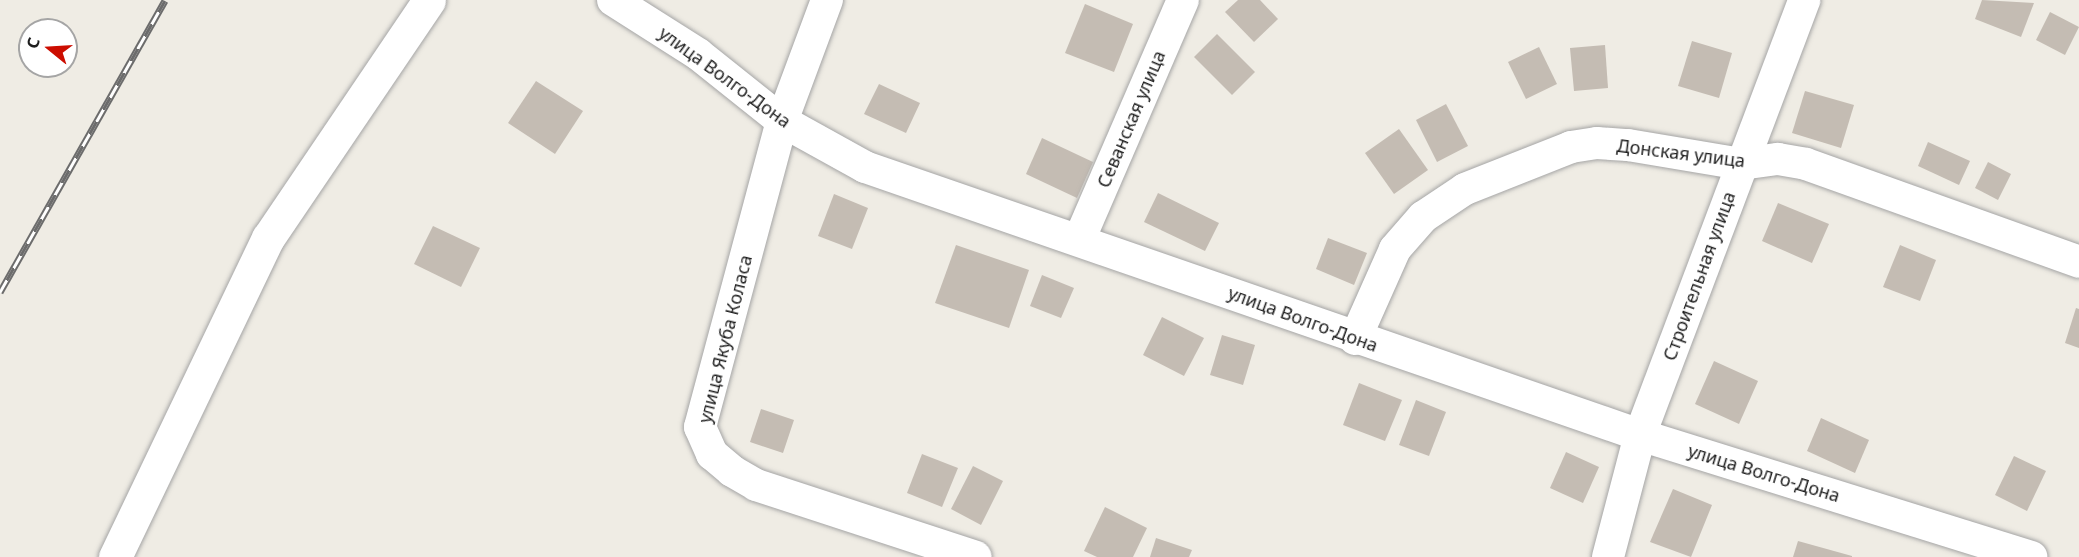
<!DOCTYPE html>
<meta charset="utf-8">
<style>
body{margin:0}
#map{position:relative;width:2079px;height:557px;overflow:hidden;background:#efece4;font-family:"Noto Sans",sans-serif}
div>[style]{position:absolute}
.building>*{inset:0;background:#c4bcb3}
.roads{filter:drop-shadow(0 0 2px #a5a5a5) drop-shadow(0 0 2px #a5a5a5)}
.minor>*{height:32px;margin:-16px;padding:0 16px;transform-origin:16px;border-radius:16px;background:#fff}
.tertiary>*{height:33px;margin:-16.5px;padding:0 16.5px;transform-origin:16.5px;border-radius:16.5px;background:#fff}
.rail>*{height:7px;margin-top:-3.5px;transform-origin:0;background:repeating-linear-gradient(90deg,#fff 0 14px,#6c6c6c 0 28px);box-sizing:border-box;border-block:2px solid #6c6c6c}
span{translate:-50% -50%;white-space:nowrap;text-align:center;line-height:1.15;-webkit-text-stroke:4.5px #fff;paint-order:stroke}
.street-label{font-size:18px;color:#1e1e1e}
.north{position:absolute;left:18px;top:18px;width:60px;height:60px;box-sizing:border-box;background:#fff;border:2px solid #a5a5a5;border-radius:50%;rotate:288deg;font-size:16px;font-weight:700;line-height:24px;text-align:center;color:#1e1e1e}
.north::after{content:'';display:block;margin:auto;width:21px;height:27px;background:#cc0d00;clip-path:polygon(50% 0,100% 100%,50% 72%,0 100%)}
</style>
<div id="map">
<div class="building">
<i style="clip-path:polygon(1238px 0,1260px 0,1278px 19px,1254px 42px,1225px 12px)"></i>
<i style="clip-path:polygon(1982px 0,2034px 3px,2021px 37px,1975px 19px)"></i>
<i style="clip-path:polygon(1085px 4px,1133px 24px,1114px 72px,1065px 53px)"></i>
<i style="clip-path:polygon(2050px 12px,2079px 27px,2065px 55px,2036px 40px)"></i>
<i style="clip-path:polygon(1217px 34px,1255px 72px,1232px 95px,1194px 57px)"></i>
<i style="clip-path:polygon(1692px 41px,1732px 53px,1719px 98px,1678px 86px)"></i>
<i style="clip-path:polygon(1605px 45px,1608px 88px,1574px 91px,1570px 48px)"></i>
<i style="clip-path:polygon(1539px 47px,1557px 84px,1526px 99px,1508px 62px)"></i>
<i style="clip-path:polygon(536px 81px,583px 111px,555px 154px,508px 123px)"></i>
<i style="clip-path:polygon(879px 84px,920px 103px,906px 133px,864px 114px)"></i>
<i style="clip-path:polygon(1805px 91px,1854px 105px,1841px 148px,1792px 133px)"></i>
<i style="clip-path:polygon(1446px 104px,1468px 146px,1437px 162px,1416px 120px)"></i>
<i style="clip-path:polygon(1399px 129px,1428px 170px,1394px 194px,1365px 153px)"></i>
<i style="clip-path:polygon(1042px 138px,1093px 162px,1077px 198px,1026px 174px)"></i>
<i style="clip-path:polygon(1928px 142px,1970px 161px,1959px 185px,1918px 166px)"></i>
<i style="clip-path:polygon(1988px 162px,2011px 174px,1998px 200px,1975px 188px)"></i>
<i style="clip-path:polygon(1158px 193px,1219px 223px,1205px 251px,1144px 222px)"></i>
<i style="clip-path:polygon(834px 194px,868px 208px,852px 249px,818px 236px)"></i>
<i style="clip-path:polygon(1778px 203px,1829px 224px,1812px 263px,1762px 241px)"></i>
<i style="clip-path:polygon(433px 226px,480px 248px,461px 287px,414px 264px)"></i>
<i style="clip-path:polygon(1328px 238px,1367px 253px,1354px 285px,1316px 269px)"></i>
<i style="clip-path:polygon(956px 245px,1029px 270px,1009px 328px,935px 303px)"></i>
<i style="clip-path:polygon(1900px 245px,1936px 260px,1920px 301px,1883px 287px)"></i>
<i style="clip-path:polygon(1042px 275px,1074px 288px,1061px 318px,1030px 306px)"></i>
<i style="clip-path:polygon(2076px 308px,2079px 309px,2079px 348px,2065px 343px)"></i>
<i style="clip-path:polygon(1162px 317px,1204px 338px,1184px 376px,1143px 355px)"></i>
<i style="clip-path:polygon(1222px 335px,1255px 345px,1243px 385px,1210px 375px)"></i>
<i style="clip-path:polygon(1714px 361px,1758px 381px,1739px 424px,1695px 404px)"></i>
<i style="clip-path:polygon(1359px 383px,1402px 400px,1385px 441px,1343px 425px)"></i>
<i style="clip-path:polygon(1416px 400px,1446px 412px,1429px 456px,1399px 445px)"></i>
<i style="clip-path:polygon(761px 409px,794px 420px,783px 453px,750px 442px)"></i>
<i style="clip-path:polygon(1821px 418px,1869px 440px,1855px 473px,1807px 451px)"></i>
<i style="clip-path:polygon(1566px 452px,1599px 467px,1583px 503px,1550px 488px)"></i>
<i style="clip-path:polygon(922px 454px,958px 468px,942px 507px,907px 493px)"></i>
<i style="clip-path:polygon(2014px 456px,2046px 471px,2027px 511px,1995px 495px)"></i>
<i style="clip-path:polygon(973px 466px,1003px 481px,981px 525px,951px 509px)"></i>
<i style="clip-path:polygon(1673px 489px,1712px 505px,1691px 557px,1650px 542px)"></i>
<i style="clip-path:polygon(1105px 507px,1147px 528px,1133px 557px,1097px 557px,1084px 551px)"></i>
<i style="clip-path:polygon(1156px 538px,1192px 550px,1189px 557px,1150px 557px)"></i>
<i style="clip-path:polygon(1798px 541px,1852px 556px,1852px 557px,1793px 557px)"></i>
</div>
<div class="roads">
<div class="minor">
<i style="left:613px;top:0;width:101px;rotate:32.4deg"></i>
<i style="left:698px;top:54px;width:107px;rotate:38.6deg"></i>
<i style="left:782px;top:121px;width:95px;rotate:29deg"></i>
<i style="left:865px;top:167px;width:820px;rotate:19.08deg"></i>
<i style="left:1640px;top:435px;width:410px;rotate:17.3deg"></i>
<i style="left:827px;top:0;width:129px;rotate:110.4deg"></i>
<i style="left:782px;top:121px;width:317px;rotate:105deg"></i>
<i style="left:700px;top:427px;width:30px;rotate:66deg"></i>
<i style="left:712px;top:454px;width:26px;rotate:40deg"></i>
<i style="left:732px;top:471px;width:28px;rotate:30deg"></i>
<i style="left:756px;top:485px;width:231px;rotate:18.1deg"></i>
<i style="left:1080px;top:238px;width:259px;rotate:-66.6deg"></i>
<i style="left:1355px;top:339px;width:98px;rotate:-66deg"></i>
<i style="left:1395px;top:249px;width:43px;rotate:-48.8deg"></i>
<i style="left:1423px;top:217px;width:50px;rotate:-33.7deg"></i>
<i style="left:1465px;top:189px;width:114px;rotate:-21.6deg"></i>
<i style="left:1571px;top:147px;width:26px;rotate:-9deg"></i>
<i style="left:1597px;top:143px;width:31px;rotate:4deg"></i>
<i style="left:1628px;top:145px;width:115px;rotate:9.5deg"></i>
<i style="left:1741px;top:164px;width:37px;rotate:-8deg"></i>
<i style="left:1778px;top:159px;width:28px;rotate:10deg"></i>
<i style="left:1806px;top:164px;width:290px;rotate:19.7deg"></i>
<i style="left:1608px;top:557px;width:126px;rotate:-75.3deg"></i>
<i style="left:1640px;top:435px;width:465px;rotate:-69.3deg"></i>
</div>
<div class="tertiary">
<i style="left:115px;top:557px;width:354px;rotate:-64.4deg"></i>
<i style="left:268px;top:238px;width:287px;rotate:-55.9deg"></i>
</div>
</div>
<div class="rail">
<i style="left:0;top:292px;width:335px;rotate:-60.5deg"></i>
</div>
<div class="street-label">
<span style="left:725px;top:77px;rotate:36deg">улица Волго-Дона</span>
<span style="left:1131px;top:119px;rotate:-67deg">Севанская улица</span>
<span style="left:1681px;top:153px;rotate:7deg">Донская улица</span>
<span style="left:1699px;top:276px;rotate:-70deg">Строительная улица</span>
<span style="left:1303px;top:319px;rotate:20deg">улица Волго-Дона</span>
<span style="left:725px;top:339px;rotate:-76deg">улица Якуба Коласа</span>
<span style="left:1764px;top:473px;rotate:17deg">улица Волго-Дона</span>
</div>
<div class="north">С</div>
</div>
